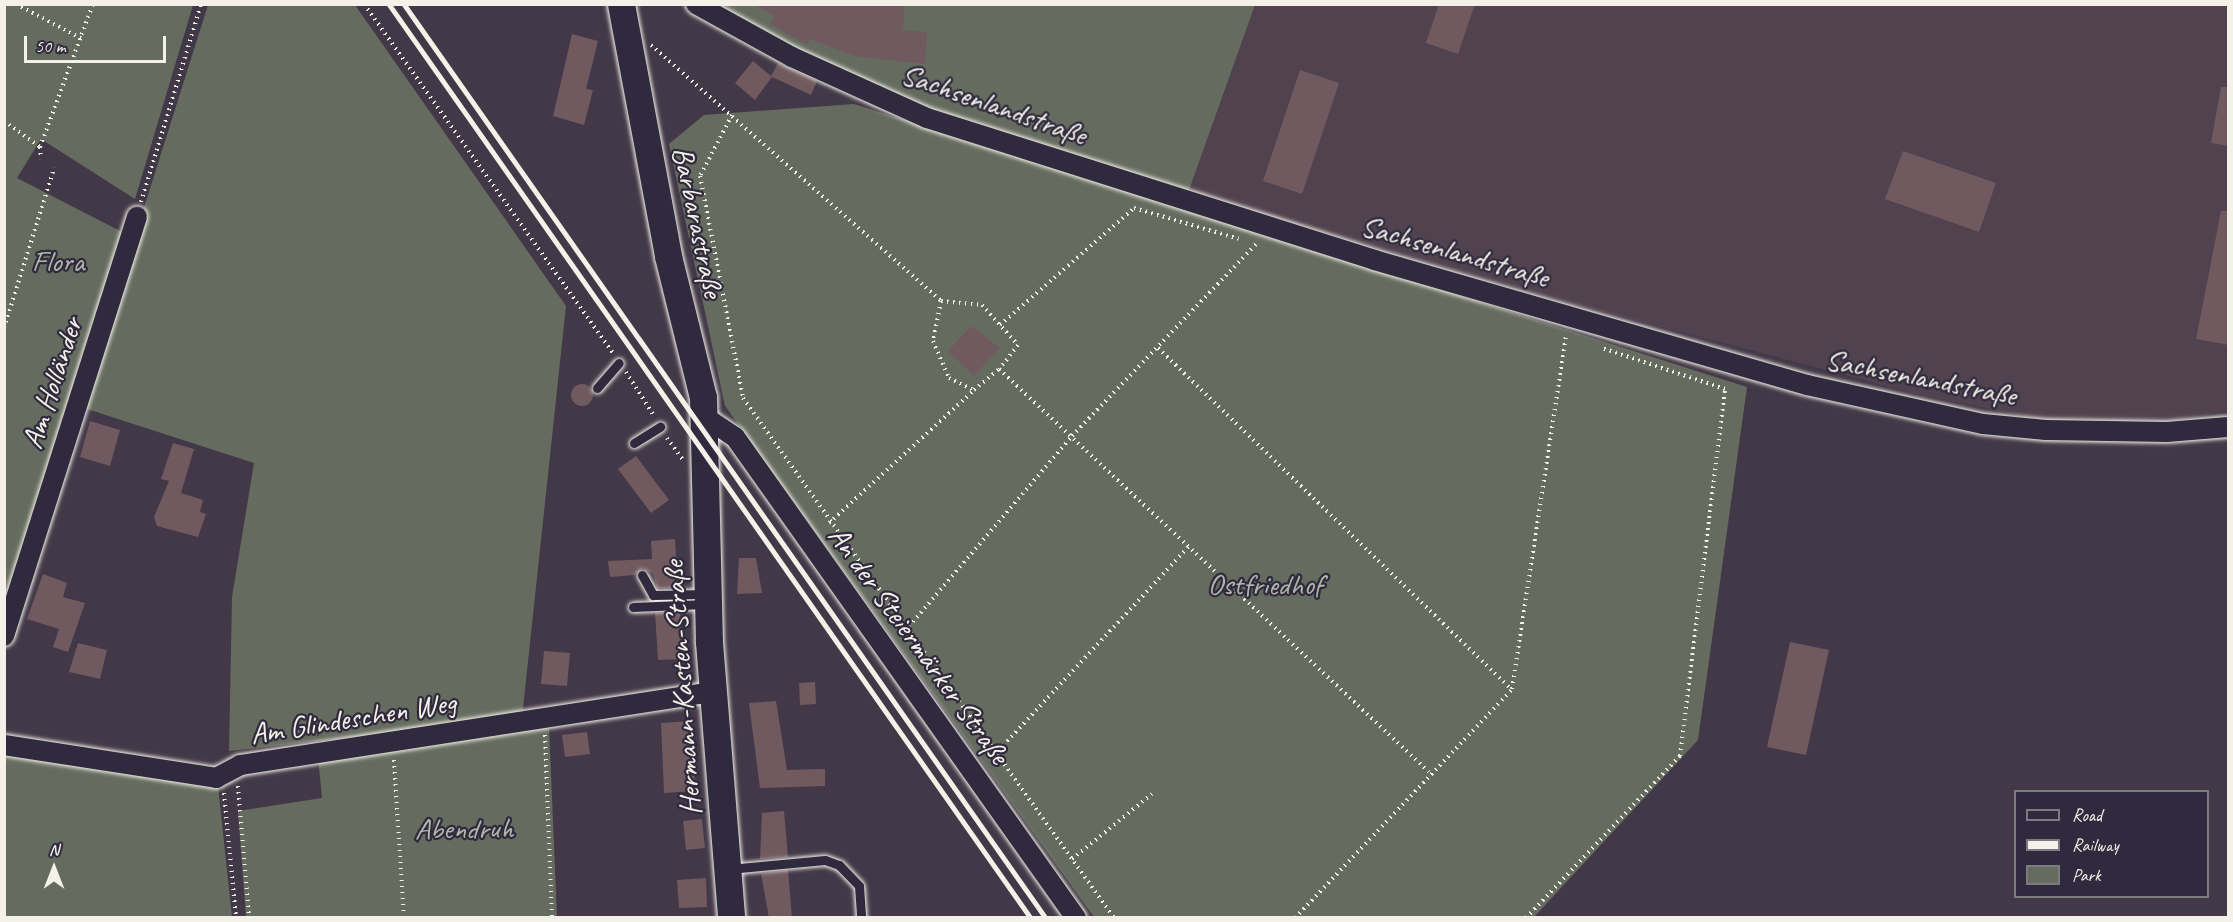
<!DOCTYPE html>
<meta charset="utf-8">
<style>
body{margin:0}
#map{position:relative;width:2233px;height:922px;overflow:hidden;background:#423847;font-family:Caveat,sans-serif}
div>[style]{position:absolute}
.built>*{inset:0;background:#50424e}
.green>*{inset:0;background:#656c5f}
.building>*{inset:0;background:#705a5f}
.round{border-radius:50%}
.path>*{height:4px;margin-top:-2px;transform-origin:0;background:repeating-linear-gradient(90deg,#f4f1e8 0 1.5px,transparent 0 6px)}
.roads{filter:drop-shadow(0 0 2px #f4f1e8) drop-shadow(0 0 2px #f4f1e8)}
.lane>*{height:9px;margin:-4.5px;padding:0 4.5px;transform-origin:4.5px;border-radius:4.5px;background:#2f2a3d}
.street>*{height:20px;margin:-10px;padding:0 10px;transform-origin:10px;border-radius:10px;background:#2f2a3d}
.secondary>*{height:27px;margin:-13.5px;padding:0 13.5px;transform-origin:13.5px;border-radius:13.5px;background:#2f2a3d}
.rail>*{height:4.5px;margin:-2.25px;padding:0 2.25px;transform-origin:2.25px;border-radius:2.25px;background:#f4f1e8}
span{translate:-50% -50%;white-space:nowrap;text-align:center;line-height:1.15;-webkit-text-stroke:4.5px #2f2a3d;paint-order:stroke}
.street-label{font-size:30px;color:#f4f1e8}
.park-label{font-size:30px;color:#b4b5aa}
.frame{position:absolute;inset:0;border:6px solid #f4f1e8;pointer-events:none}
.legend{position:absolute;left:2014px;top:790px;width:195px;height:108px;box-sizing:border-box;background:#2f2a3d;border:2px solid #7e7a81;margin:0;padding:8px 10px;list-style:none;font-size:18px;color:#f4f1e8}
.legend li{display:flex;align-items:center;gap:12px;height:30px}
.legend b{width:30px;border:2px solid #7e7a81}
.north{position:absolute;left:24px;top:838px;width:60px;height:60px;-webkit-text-stroke:4px #2f2a3d;paint-order:stroke;rotate:0deg;font-size:16px;font-weight:700;line-height:24px;text-align:center;color:#f4f1e8}
.north::after{content:'';display:block;margin:auto;width:21px;height:27px;background:#f4f1e8;clip-path:polygon(50% 0,100% 100%,50% 72%,0 100%)}
.scale{position:absolute;left:24px;top:36px;width:142px;height:27px;box-sizing:border-box;border:3px solid #f4f1e8;border-top:0;padding-left:8px;font-size:18px;line-height:21px;white-space:nowrap;color:#f4f1e8;-webkit-text-stroke:4px #2f2a3d;paint-order:stroke}
</style>
<div id="map">
<div class="built">
<i style="clip-path:polygon(1255px 5px,2228px 5px,2228px 410px,2159px 423px,2051px 421px,1913px 393px,1571px 303px,1188px 193px)"></i>
</div>
<div class="green">
<i style="clip-path:polygon(5px 5px,193px 5px,135px 199px,41px 139px,17px 178px,124px 233px,5px 609px)"></i>
<i style="clip-path:polygon(208px 5px,355px 5px,566px 306px,522px 718px,229px 751px,232px 597px,254px 463px,81px 407px)"></i>
<i style="clip-path:polygon(712px 5px,1255px 5px,1188px 193px,929px 110px,778px 42px)"></i>
<i style="clip-path:polygon(854px 104px,1747px 387px,1698px 740px,1534px 917px,1094px 917px,725px 406px,669px 144px,704px 115px)"></i>
<i style="clip-path:polygon(549px 726px,557px 917px,246px 917px,238px 811px,322px 798px,318px 758px)"></i>
<i style="clip-path:polygon(4px 750px,218px 786px,232px 917px,5px 917px)"></i>
</div>
<div class="building">
<i style="clip-path:polygon(753px 4px,905px 4px,903px 30px,927px 32px,925px 64px,854px 56px,810px 39px,807px 45px,771px 24px,774px 16px)"></i>
<i style="clip-path:polygon(1439px 4px,1475px 4px,1458px 54px,1426px 43px)"></i>
<i style="clip-path:polygon(572px 34px,598px 41px,586px 89px,593px 90px,584px 125px,553px 116px)"></i>
<i style="clip-path:polygon(753px 61px,771px 76px,778px 63px,817px 81px,811px 95px,772px 77px,755px 100px,735px 83px)"></i>
<i style="clip-path:polygon(1300px 70px,1339px 83px,1302px 194px,1263px 181px)"></i>
<i style="clip-path:polygon(2221px 87px,2229px 87px,2229px 146px,2211px 143px)"></i>
<i style="clip-path:polygon(1903px 151px,1996px 183px,1979px 232px,1885px 199px)"></i>
<i style="clip-path:polygon(2221px 211px,2229px 211px,2229px 345px,2196px 339px)"></i>
<i style="clip-path:polygon(971px 326px,1000px 348px,974px 376px,948px 351px)"></i>
<i class="round" style="left:571px;top:384px;width:22px;height:22px"></i>
<i style="clip-path:polygon(90px 421px,120px 430px,110px 466px,80px 457px)"></i>
<i style="clip-path:polygon(173px 443px,194px 449px,181px 493px,203px 500px,200px 512px,206px 514px,198px 537px,157px 526px,154px 517px,169px 481px,161px 479px)"></i>
<i style="clip-path:polygon(636px 456px,669px 500px,651px 513px,618px 469px)"></i>
<i style="clip-path:polygon(675px 539px,678px 588px,657px 588px,653px 574px,643px 568px,635px 575px,610px 577px,608px 561px,652px 559px,651px 541px)"></i>
<i style="clip-path:polygon(739px 558px,756px 558px,762px 593px,737px 594px)"></i>
<i style="clip-path:polygon(43px 574px,67px 583px,63px 597px,85px 603px,68px 652px,53px 647px,59px 629px,27px 619px)"></i>
<i style="clip-path:polygon(680px 612px,683px 659px,658px 660px,655px 613px)"></i>
<i style="clip-path:polygon(1790px 642px,1829px 650px,1806px 755px,1767px 747px)"></i>
<i style="clip-path:polygon(78px 643px,107px 650px,100px 679px,69px 672px)"></i>
<i style="clip-path:polygon(544px 651px,570px 653px,567px 686px,541px 684px)"></i>
<i style="clip-path:polygon(815px 682px,816px 704px,800px 705px,799px 683px)"></i>
<i style="clip-path:polygon(776px 701px,787px 770px,825px 769px,825px 786px,760px 788px,749px 703px)"></i>
<i style="clip-path:polygon(692px 721px,695px 791px,664px 793px,661px 723px)"></i>
<i style="clip-path:polygon(587px 732px,590px 754px,565px 757px,562px 735px)"></i>
<i style="clip-path:polygon(784px 811px,788px 857px,760px 859px,762px 813px)"></i>
<i style="clip-path:polygon(702px 819px,705px 848px,686px 850px,683px 821px)"></i>
<i style="clip-path:polygon(788px 870px,792px 918px,769px 918px,761px 874px)"></i>
<i style="clip-path:polygon(706px 878px,707px 907px,679px 908px,677px 880px)"></i>
</div>
<div class="path">
<i style="left:16px;top:4px;width:75px;rotate:27.9deg"></i>
<i style="left:364px;top:4px;width:429px;rotate:54.5deg"></i>
<i style="left:651px;top:45px;width:387px;rotate:41.4deg"></i>
<i style="left:941px;top:301px;width:41px;rotate:5.6deg"></i>
<i style="left:982px;top:305px;width:54px;rotate:48deg"></i>
<i style="left:1018px;top:345px;width:31px;rotate:128deg"></i>
<i style="left:999px;top:369px;width:589px;rotate:43.14deg"></i>
<i style="left:732px;top:115px;width:69px;rotate:117.7deg"></i>
<i style="left:700px;top:176px;width:226px;rotate:79deg"></i>
<i style="left:743px;top:398px;width:639px;rotate:54.49deg"></i>
<i style="left:4px;top:121px;width:44px;rotate:35.8deg"></i>
<i style="left:40px;top:147px;width:12px;rotate:85deg"></i>
<i style="left:40px;top:147px;width:153px;rotate:-69.7deg"></i>
<i style="left:141px;top:202px;width:207px;rotate:-73.1deg"></i>
<i style="left:941px;top:301px;width:41px;rotate:101.3deg"></i>
<i style="left:933px;top:341px;width:40px;rotate:66.6deg"></i>
<i style="left:949px;top:378px;width:28px;rotate:26deg"></i>
<i style="left:974px;top:390px;width:33px;rotate:-40deg"></i>
<i style="left:1000px;top:325px;width:178px;rotate:-41.1deg"></i>
<i style="left:1134px;top:208px;width:109px;rotate:16.4deg"></i>
<i style="left:4px;top:328px;width:168px;rotate:-72.6deg"></i>
<i style="left:1158px;top:348px;width:491px;rotate:44deg"></i>
<i style="left:626px;top:372px;width:52px;rotate:57.5deg"></i>
<i style="left:667px;top:438px;width:26px;rotate:54deg"></i>
<i style="left:829px;top:523px;width:197px;rotate:-42.5deg"></i>
<i style="left:905px;top:631px;width:257px;rotate:-49.4deg"></i>
<i style="left:1072px;top:436px;width:266px;rotate:-46.2deg"></i>
<i style="left:545px;top:735px;width:183px;rotate:87.8deg"></i>
<i style="left:999px;top:750px;width:280px;rotate:-47deg"></i>
<i style="left:394px;top:760px;width:158px;rotate:86.4deg"></i>
<i style="left:238px;top:786px;width:132px;rotate:85.2deg"></i>
<i style="left:224px;top:793px;width:126px;rotate:84.5deg"></i>
<i style="left:1072px;top:859px;width:103px;rotate:-39.1deg"></i>
<i style="left:1295px;top:918px;width:315px;rotate:-46.5deg"></i>
<i style="left:1512px;top:689px;width:357px;rotate:-81.3deg"></i>
<i style="left:1526px;top:918px;width:224px;rotate:-46.5deg"></i>
<i style="left:1680px;top:756px;width:370px;rotate:-83deg"></i>
<i style="left:1725px;top:389px;width:130px;rotate:-161.6deg"></i>
</div>
<div class="roads">
<div class="lane">
<i style="left:597px;top:388px;width:33px;rotate:-49deg"></i>
<i style="left:634px;top:443px;width:31px;rotate:-32deg"></i>
<i style="left:642px;top:575px;width:23px;rotate:61deg"></i>
<i style="left:653px;top:595px;width:52px;rotate:-1.1deg"></i>
<i style="left:633px;top:607px;width:72px;rotate:-2.4deg"></i>
<i style="left:729px;top:869px;width:96px;rotate:-5.4deg"></i>
<i style="left:825px;top:860px;width:15px;rotate:20deg"></i>
<i style="left:839px;top:865px;width:29px;rotate:46deg"></i>
<i style="left:859px;top:886px;width:32px;rotate:86deg"></i>
</div>
<div class="street">
<i style="left:696px;top:4px;width:110px;rotate:28.9deg"></i>
<i style="left:792px;top:57px;width:148px;rotate:24.3deg"></i>
<i style="left:927px;top:118px;width:469px;rotate:17.6deg"></i>
<i style="left:1374px;top:260px;width:451px;rotate:16.1deg"></i>
<i style="left:1807px;top:385px;width:180px;rotate:12.5deg"></i>
<i style="left:1983px;top:424px;width:63px;rotate:5.4deg"></i>
<i style="left:2046px;top:430px;width:121px;rotate:0.9deg"></i>
<i style="left:2167px;top:432px;width:61px;rotate:-4.7deg"></i>
<i style="left:705px;top:417px;width:36px;rotate:34deg"></i>
<i style="left:735px;top:437px;width:590px;rotate:54.67deg"></i>
<i style="left:4px;top:636px;width:440px;rotate:-72.4deg"></i>
<i style="left:4px;top:745px;width:215px;rotate:8.8deg"></i>
<i style="left:216px;top:778px;width:27px;rotate:-28deg"></i>
<i style="left:240px;top:765px;width:480px;rotate:-8.8deg"></i>
</div>
<div class="secondary">
<i style="left:621px;top:4px;width:256px;rotate:79.4deg"></i>
<i style="left:668px;top:256px;width:145px;rotate:76.1deg"></i>
<i style="left:703px;top:397px;width:245px;rotate:88.6deg"></i>
<i style="left:709px;top:642px;width:277px;rotate:85.4deg"></i>
</div>
</div>
<div class="rail">
<i style="left:389px;top:4px;width:1117px;rotate:54.92deg"></i>
<i style="left:404px;top:4px;width:1117px;rotate:54.92deg"></i>
</div>
<div class="street-label">
<span style="left:994px;top:104px;rotate:19deg">Sachsenlandstraße</span>
<span style="left:698px;top:222px;rotate:78deg">Barbarastraße</span>
<span style="left:1455px;top:251px;rotate:16deg">Sachsenlandstraße</span>
<span style="left:1921px;top:377px;rotate:11deg">Sachsenlandstraße</span>
<span style="left:52px;top:383px;rotate:-72deg">Am Holländer</span>
<span style="left:919px;top:645px;rotate:54deg">An der Steiermärker Straße</span>
<span style="left:682px;top:688px;rotate:-94deg">Hermann-Kasten-Straße</span>
<span style="left:353px;top:718px;rotate:-9deg">Am Glindeschen Weg</span>
</div>
<div class="park-label">
<span style="left:58px;top:261px">Flora</span>
<span style="left:1265px;top:584px">Ostfriedhof</span>
<span style="left:464px;top:828px">Abendruh</span>
</div>
<div class="frame"></div>
<ul class="legend">
<li><b style="height:8px;background:#2f2a3d"></b>Road</li>
<li><b style="height:8px;background:#f4f1e8"></b>Railway</li>
<li><b style="height:16px;background:#656c5f"></b>Park</li>
</ul>
<div class="north">N</div>
<div class="scale">50 m</div>
</div>
